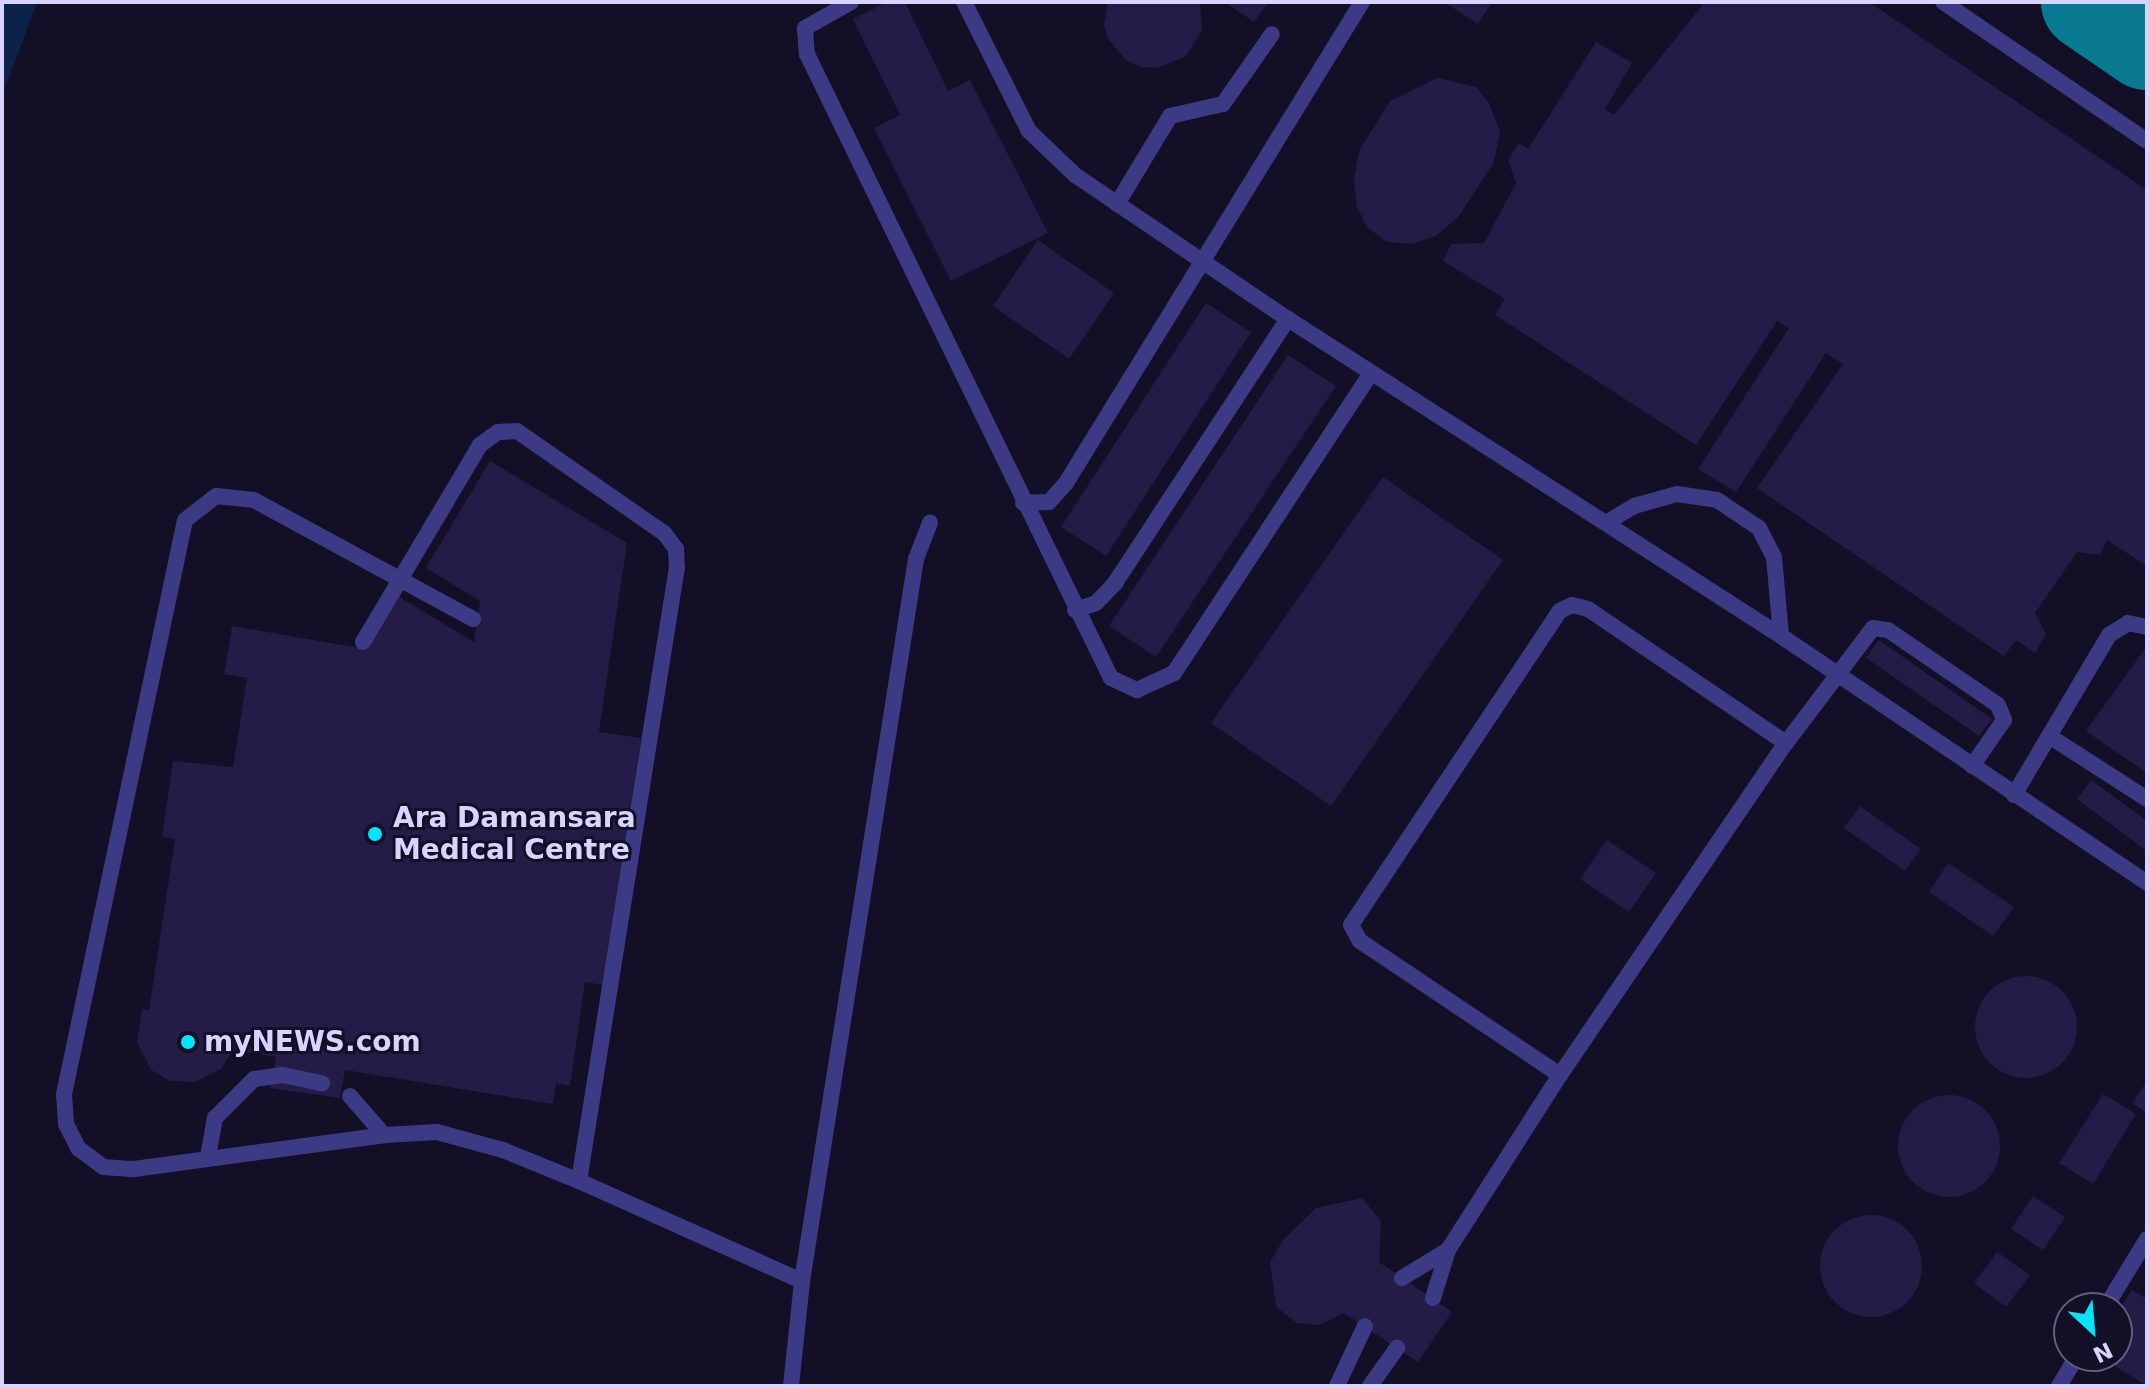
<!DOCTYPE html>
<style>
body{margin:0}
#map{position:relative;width:2149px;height:1388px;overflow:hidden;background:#130f26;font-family:"DejaVu Sans",sans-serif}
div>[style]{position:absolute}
.water>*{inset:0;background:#0c2248}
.taxiway>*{height:98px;margin:-49px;padding:0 49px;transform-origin:49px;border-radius:49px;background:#0a7a92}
.building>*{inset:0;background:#241b47}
.round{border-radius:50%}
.service>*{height:16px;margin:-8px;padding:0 8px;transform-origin:8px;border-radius:8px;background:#3d3a85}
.dots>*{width:22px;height:22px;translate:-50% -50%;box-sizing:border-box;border:4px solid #130f26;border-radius:50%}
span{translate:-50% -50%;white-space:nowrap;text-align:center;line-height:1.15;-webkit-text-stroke:6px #130f26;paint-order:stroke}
.poi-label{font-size:28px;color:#d9d4ff;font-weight:700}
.left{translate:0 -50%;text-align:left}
.frame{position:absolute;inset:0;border:4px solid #d9d4ff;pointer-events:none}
.north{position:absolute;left:2053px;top:1292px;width:80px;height:80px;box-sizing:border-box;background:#130f26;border:2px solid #625e7d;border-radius:50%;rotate:154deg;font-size:22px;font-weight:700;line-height:32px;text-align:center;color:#d9d4ff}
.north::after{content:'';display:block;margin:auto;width:28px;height:36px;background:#00e5ff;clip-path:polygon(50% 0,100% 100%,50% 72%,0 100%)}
</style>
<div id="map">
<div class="water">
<i style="clip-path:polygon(2px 2px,37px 2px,2px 96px)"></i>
</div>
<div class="taxiway">
<i style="left:2090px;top:2px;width:69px;rotate:34.4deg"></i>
</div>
<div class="building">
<i style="clip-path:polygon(887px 2px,905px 2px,948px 91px,970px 80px,1048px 233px,951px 281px,874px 128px,900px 115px,853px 19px)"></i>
<i style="clip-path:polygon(1108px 2px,1200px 2px,1202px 31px,1185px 57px,1157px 68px,1141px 67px,1126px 60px,1108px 39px,1104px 25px)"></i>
<i style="clip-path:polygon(1225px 2px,1268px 2px,1254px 22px)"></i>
<i style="clip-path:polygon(1444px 2px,1492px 2px,1478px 24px)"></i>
<i style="clip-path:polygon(1705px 2px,1869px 2px,2147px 190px,2147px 566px,2107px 540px,2100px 555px,2077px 552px,2035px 613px,2046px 634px,2035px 653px,2016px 640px,2004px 656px,1757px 488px,1843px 364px,1826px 353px,1736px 492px,1698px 469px,1789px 328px,1777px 321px,1696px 445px,1495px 315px,1505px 299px,1443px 261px,1451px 244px,1484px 243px,1516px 183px,1508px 160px,1519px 143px,1528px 149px,1596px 42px,1632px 63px,1605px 109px,1614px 115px)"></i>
<i style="clip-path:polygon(1437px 78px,1476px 87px,1489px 103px,1500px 132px,1494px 162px,1459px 216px,1436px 236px,1412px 244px,1387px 242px,1367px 227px,1357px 207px,1354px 179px,1359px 151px,1390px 101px)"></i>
<i style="clip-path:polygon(1038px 240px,1114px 293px,1069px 359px,993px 306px)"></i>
<i style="clip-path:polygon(1206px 303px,1251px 332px,1106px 556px,1061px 527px)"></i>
<i style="clip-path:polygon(1288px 355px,1336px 386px,1156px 657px,1109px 626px)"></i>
<i style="clip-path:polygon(490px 461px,627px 543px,599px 732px,641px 738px,603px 985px,585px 982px,570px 1086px,556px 1083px,553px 1104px,345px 1070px,340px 1098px,270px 1088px,276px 1057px,233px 1050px,221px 1069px,195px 1082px,170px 1081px,151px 1070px,137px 1042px,142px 1009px,149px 1010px,175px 839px,162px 837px,173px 761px,233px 767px,247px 678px,224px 674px,232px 626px,365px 649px,398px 596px,474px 642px,480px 601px,426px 568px)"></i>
<i style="clip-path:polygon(1383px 477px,1503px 560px,1331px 806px,1211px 723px)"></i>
<i style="clip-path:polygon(1879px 640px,1992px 719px,1979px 736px,1866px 658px)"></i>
<i style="clip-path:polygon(2144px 650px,2147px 652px,2147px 773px,2086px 731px)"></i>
<i style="clip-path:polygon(2091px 780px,2147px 821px,2147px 851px,2077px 799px)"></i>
<i style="clip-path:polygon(1860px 806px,1921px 849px,1905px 871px,1844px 828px)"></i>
<i style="clip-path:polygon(1607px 840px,1656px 873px,1629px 912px,1580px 879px)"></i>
<i style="clip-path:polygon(1948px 863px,2014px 907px,1993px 936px,1929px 892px)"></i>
<i class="round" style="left:1975px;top:976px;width:102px;height:102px"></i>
<i style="clip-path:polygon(2147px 1081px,2147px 1113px,2132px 1103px)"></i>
<i style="clip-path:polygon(2103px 1094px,2136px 1114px,2093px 1184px,2059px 1163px)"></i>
<i class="round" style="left:1898px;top:1095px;width:102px;height:102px"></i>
<i style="clip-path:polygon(2033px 1196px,2065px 1217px,2043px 1250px,2011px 1229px)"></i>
<i style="clip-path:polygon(1362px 1198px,1381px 1221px,1379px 1262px,1452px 1312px,1418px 1362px,1344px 1313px,1319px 1325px,1297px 1323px,1276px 1307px,1270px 1262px,1283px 1240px,1316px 1208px)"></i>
<i class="round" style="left:1820px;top:1215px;width:102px;height:102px"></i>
<i style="clip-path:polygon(1997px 1252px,2030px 1275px,2006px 1307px,1974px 1283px)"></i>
<i style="clip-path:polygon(2132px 1290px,2147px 1299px,2147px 1386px,2099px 1356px,2117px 1356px,2117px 1313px)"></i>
</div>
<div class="service">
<i style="left:851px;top:2px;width:53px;rotate:150.5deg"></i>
<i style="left:805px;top:28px;width:26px;rotate:86deg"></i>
<i style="left:807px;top:54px;width:694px;rotate:64.03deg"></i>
<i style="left:1111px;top:678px;width:29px;rotate:25deg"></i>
<i style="left:1137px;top:690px;width:41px;rotate:-24.7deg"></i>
<i style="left:1174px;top:673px;width:359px;rotate:-56.7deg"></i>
<i style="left:964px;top:2px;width:144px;rotate:63.3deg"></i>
<i style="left:1029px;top:131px;width:64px;rotate:43.7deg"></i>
<i style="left:1075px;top:175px;width:257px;rotate:34.1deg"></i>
<i style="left:1288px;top:319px;width:586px;rotate:32.74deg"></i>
<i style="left:1781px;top:636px;width:442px;rotate:34deg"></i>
<i style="left:1943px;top:2px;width:247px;rotate:34.3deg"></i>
<i style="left:1117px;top:204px;width:103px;rotate:-58.9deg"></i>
<i style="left:1170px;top:116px;width:54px;rotate:-12.8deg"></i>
<i style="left:1223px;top:104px;width:85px;rotate:-55deg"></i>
<i style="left:1023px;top:503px;width:26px;rotate:-2deg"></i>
<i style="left:1049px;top:502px;width:25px;rotate:-48deg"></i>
<i style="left:1066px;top:483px;width:565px;rotate:-58.39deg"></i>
<i style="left:1606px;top:523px;width:33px;rotate:-31deg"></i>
<i style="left:1634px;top:506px;width:45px;rotate:-15.6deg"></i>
<i style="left:1677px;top:494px;width:40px;rotate:8.5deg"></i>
<i style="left:1717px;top:500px;width:50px;rotate:33.7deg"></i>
<i style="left:1759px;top:528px;width:33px;rotate:63deg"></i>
<i style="left:1774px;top:557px;width:79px;rotate:84.9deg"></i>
<i style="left:1075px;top:610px;width:22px;rotate:-18deg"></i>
<i style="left:1096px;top:603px;width:28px;rotate:-46deg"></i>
<i style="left:1115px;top:583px;width:316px;rotate:-56.8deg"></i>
<i style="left:473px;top:619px;width:249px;rotate:-151.5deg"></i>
<i style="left:254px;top:500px;width:38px;rotate:-174deg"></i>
<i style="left:216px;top:496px;width:39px;rotate:142deg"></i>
<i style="left:185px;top:520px;width:587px;rotate:101.9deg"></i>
<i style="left:64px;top:1094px;width:30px;rotate:86deg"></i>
<i style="left:66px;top:1124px;width:27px;rotate:63deg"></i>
<i style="left:78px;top:1148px;width:31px;rotate:37deg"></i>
<i style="left:103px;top:1167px;width:31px;rotate:4deg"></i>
<i style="left:134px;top:1169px;width:252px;rotate:-7.7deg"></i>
<i style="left:384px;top:1135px;width:53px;rotate:-3.2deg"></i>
<i style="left:437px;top:1132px;width:68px;rotate:15.3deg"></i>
<i style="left:503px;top:1150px;width:82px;rotate:22.2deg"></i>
<i style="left:579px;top:1181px;width:244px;rotate:24.2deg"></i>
<i style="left:363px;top:642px;width:229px;rotate:-59.3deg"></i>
<i style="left:480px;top:445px;width:22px;rotate:-36deg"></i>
<i style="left:498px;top:432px;width:19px;rotate:-3deg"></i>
<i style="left:517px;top:431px;width:179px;rotate:34.8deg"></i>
<i style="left:664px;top:533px;width:20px;rotate:53deg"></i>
<i style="left:676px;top:549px;width:18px;rotate:87deg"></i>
<i style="left:677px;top:567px;width:622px;rotate:99.07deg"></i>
<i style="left:2049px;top:736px;width:117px;rotate:32.7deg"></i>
<i style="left:2014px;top:795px;width:186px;rotate:-59.3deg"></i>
<i style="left:2109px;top:635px;width:22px;rotate:-32deg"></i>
<i style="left:2128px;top:623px;width:19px;rotate:12deg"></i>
<i style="left:1560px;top:1075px;width:241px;rotate:-146.2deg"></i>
<i style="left:1360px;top:941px;width:18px;rotate:-119deg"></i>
<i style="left:1351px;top:925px;width:377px;rotate:-56.4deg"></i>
<i style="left:1560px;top:611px;width:13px;rotate:-27deg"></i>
<i style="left:1572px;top:605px;width:16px;rotate:14deg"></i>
<i style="left:1588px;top:609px;width:239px;rotate:34.1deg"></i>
<i style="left:350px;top:1096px;width:52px;rotate:48.9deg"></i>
<i style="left:208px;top:1157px;width:40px;rotate:-80deg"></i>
<i style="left:215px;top:1118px;width:55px;rotate:-45deg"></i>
<i style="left:254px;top:1079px;width:29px;rotate:-8deg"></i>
<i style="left:283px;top:1075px;width:40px;rotate:12deg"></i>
<i style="left:1402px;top:1278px;width:54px;rotate:-31.3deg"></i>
<i style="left:1433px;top:1298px;width:50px;rotate:-72.6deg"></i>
<i style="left:1448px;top:1250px;width:208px;rotate:-57.4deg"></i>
<i style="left:1560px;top:1075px;width:402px;rotate:-55.8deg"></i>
<i style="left:1786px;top:743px;width:144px;rotate:-52.9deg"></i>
<i style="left:1873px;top:628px;width:15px;rotate:8deg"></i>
<i style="left:1888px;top:630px;width:133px;rotate:34.3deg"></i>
<i style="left:1998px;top:705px;width:16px;rotate:68deg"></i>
<i style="left:2004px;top:720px;width:56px;rotate:124.8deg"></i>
<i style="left:2105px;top:1308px;width:81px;rotate:-58.7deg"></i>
<i style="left:791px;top:1386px;width:106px;rotate:-84deg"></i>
<i style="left:802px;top:1281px;width:731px;rotate:-81.03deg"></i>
<i style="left:916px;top:559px;width:39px;rotate:-69deg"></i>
<i style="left:1337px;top:1386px;width:66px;rotate:-65deg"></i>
<i style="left:1370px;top:1386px;width:47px;rotate:-54.6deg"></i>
<i style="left:2059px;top:1386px;width:35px;rotate:-59deg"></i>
</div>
<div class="dots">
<i style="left:375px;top:834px;background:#00e5ff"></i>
<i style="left:188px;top:1042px;background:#00e5ff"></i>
</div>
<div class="poi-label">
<span class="left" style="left:393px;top:834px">Ara Damansara<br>Medical Centre</span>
<span class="left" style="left:204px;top:1042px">myNEWS.com</span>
</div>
<div class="frame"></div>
<div class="north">N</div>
</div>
